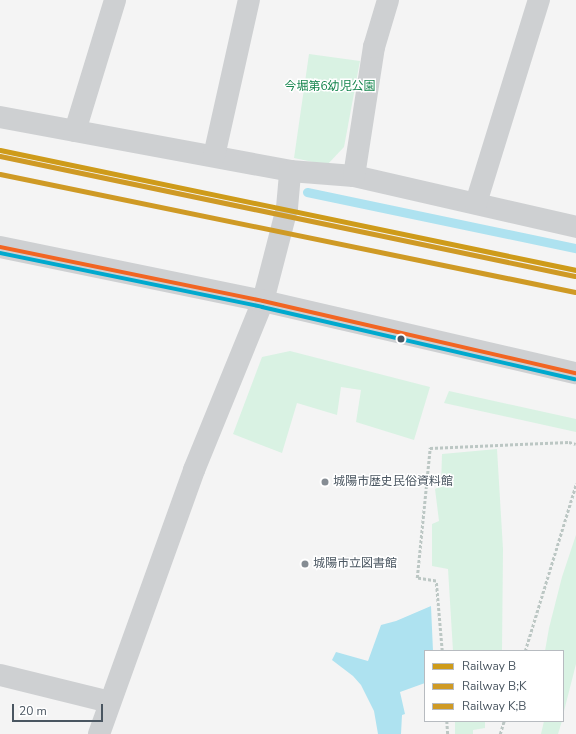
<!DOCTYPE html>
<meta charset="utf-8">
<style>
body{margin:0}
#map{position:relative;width:576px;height:734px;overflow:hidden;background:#f4f4f4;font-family:"Nunito Sans","Noto Sans JP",sans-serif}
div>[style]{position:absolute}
.green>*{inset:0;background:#d9f2e3}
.water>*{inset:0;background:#aee2f0}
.stream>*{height:9px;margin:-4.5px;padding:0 4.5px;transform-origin:4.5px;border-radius:4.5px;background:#aee2f0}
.path>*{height:2.5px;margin-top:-1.25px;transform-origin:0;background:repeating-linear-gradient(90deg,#bcc7c4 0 3px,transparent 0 5px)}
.minor>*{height:22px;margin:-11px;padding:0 11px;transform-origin:11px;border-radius:11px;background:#ced0d2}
.tertiary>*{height:22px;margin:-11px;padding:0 11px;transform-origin:11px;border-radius:11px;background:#ced0d2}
.bus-1>*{height:4px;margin:-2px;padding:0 2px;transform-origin:2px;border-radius:2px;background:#f26522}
.bus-2>*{height:4px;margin:-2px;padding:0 2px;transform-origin:2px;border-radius:2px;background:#00a9ce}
.rail-1>*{height:5px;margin:-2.5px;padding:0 2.5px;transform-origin:2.5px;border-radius:2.5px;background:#ce9b1a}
.rail-2>*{height:5px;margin:-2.5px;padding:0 2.5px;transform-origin:2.5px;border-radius:2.5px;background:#cf9a25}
.rail-3>*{height:5px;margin:-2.5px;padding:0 2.5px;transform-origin:2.5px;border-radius:2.5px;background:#cf9a25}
.dots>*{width:11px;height:11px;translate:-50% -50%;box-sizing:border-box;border:2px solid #fff;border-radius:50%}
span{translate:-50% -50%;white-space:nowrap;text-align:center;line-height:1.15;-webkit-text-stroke:3px #fff;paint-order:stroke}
.park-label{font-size:12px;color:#17864f}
.poi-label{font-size:12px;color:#4a5661}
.left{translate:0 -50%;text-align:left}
.legend{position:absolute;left:424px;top:650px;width:140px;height:72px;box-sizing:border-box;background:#fff;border:1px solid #b7bbc0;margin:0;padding:5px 7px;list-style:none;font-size:12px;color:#4a5661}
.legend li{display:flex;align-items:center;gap:8px;height:20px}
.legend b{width:20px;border:1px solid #b7bbc0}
.scale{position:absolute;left:12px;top:704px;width:91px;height:18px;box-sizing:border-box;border:2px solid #4a5661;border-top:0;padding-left:5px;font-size:12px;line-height:14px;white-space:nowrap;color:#4a5661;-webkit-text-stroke:3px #fff;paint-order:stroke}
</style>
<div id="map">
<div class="green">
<i style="clip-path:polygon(309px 54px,360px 61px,344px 147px,327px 165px,294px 158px)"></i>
<i style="clip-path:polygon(290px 351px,430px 387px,414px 440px,356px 422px,361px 390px,341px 387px,337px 415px,297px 403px,282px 453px,233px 434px,262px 357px)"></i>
<i style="clip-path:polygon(449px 391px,576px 419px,576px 432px,444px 403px)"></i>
<i style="clip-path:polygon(497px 449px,503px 549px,502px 651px,453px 651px,448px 569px,432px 566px,432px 524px,439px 521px,435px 489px,441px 486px,442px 454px)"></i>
<i style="clip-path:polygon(576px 535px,576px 664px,563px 715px,563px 651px,545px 651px,549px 628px,562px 577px)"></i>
<i style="clip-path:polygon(455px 721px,485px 721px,485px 728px,473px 730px,473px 734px,455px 734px)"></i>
<i style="clip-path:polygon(544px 721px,562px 721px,558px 734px,541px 734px)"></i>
</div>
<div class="water">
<i style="clip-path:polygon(431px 606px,433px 651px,425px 651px,425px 683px,400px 692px,405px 714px,402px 715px,401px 734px,378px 734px,374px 711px,361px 685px,353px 676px,332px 660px,336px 652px,368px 661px,381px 625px,396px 621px)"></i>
</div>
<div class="stream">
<i style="left:307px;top:192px;width:275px;rotate:11.8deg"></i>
</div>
<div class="path">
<i style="left:442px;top:651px;width:70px;rotate:-94.9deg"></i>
<i style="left:436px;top:581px;width:19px;rotate:-171deg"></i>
<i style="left:417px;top:578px;width:131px;rotate:-84.3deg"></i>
<i style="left:430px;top:448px;width:139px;rotate:-2.5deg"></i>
<i style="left:569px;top:442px;width:7px;rotate:16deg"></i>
<i style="left:525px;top:651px;width:175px;rotate:-73deg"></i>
<i style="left:447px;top:721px;width:13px;rotate:86deg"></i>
<i style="left:500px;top:734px;width:14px;rotate:-73deg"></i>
</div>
<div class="minor">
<i style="left:0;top:117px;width:295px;rotate:10.5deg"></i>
<i style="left:290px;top:171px;width:64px;rotate:4.5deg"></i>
<i style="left:354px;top:176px;width:228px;rotate:12.9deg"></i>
<i style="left:75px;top:131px;width:137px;rotate:-73deg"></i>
<i style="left:214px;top:156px;width:160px;rotate:-77.4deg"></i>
<i style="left:354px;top:176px;width:131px;rotate:-81.2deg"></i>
<i style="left:374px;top:47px;width:49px;rotate:-73.4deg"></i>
<i style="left:476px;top:203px;width:213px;rotate:-72.8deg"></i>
<i style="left:0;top:675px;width:113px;rotate:13.8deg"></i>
<i style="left:99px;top:734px;width:281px;rotate:-70.2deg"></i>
<i style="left:194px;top:470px;width:183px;rotate:-67.8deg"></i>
<i style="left:263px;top:301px;width:96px;rotate:-75.5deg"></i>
<i style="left:287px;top:208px;width:37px;rotate:-85deg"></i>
</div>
<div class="tertiary">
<i style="left:0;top:247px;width:268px;rotate:11.6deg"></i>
<i style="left:263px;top:301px;width:321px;rotate:13deg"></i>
</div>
<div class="bus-1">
<i style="left:0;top:247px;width:268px;rotate:11.6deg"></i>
<i style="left:263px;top:301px;width:321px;rotate:13deg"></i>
</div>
<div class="bus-2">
<i style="left:0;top:253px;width:268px;rotate:11.6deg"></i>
<i style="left:262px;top:307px;width:321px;rotate:13deg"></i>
</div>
<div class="rail-1">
<i style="left:0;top:150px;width:588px;rotate:11.77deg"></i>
</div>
<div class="rail-2">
<i style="left:0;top:156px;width:587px;rotate:11.79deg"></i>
</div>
<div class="rail-3">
<i style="left:0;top:174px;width:587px;rotate:11.6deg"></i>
</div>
<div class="dots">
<i style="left:401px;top:339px;background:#4a5661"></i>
<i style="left:325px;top:482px;background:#868d94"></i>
<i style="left:305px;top:564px;background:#868d94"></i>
</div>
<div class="park-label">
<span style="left:330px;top:87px">今堀第6幼児公園</span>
</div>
<div class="poi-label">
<span class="left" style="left:333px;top:482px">城陽市歴史民俗資料館</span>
<span class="left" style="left:313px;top:564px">城陽市立図書館</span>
</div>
<ul class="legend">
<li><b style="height:5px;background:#ce9b1a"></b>Railway B</li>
<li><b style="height:5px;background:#cf9a25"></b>Railway B;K</li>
<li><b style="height:5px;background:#cf9a25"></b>Railway K;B</li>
</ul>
<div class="scale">20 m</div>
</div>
